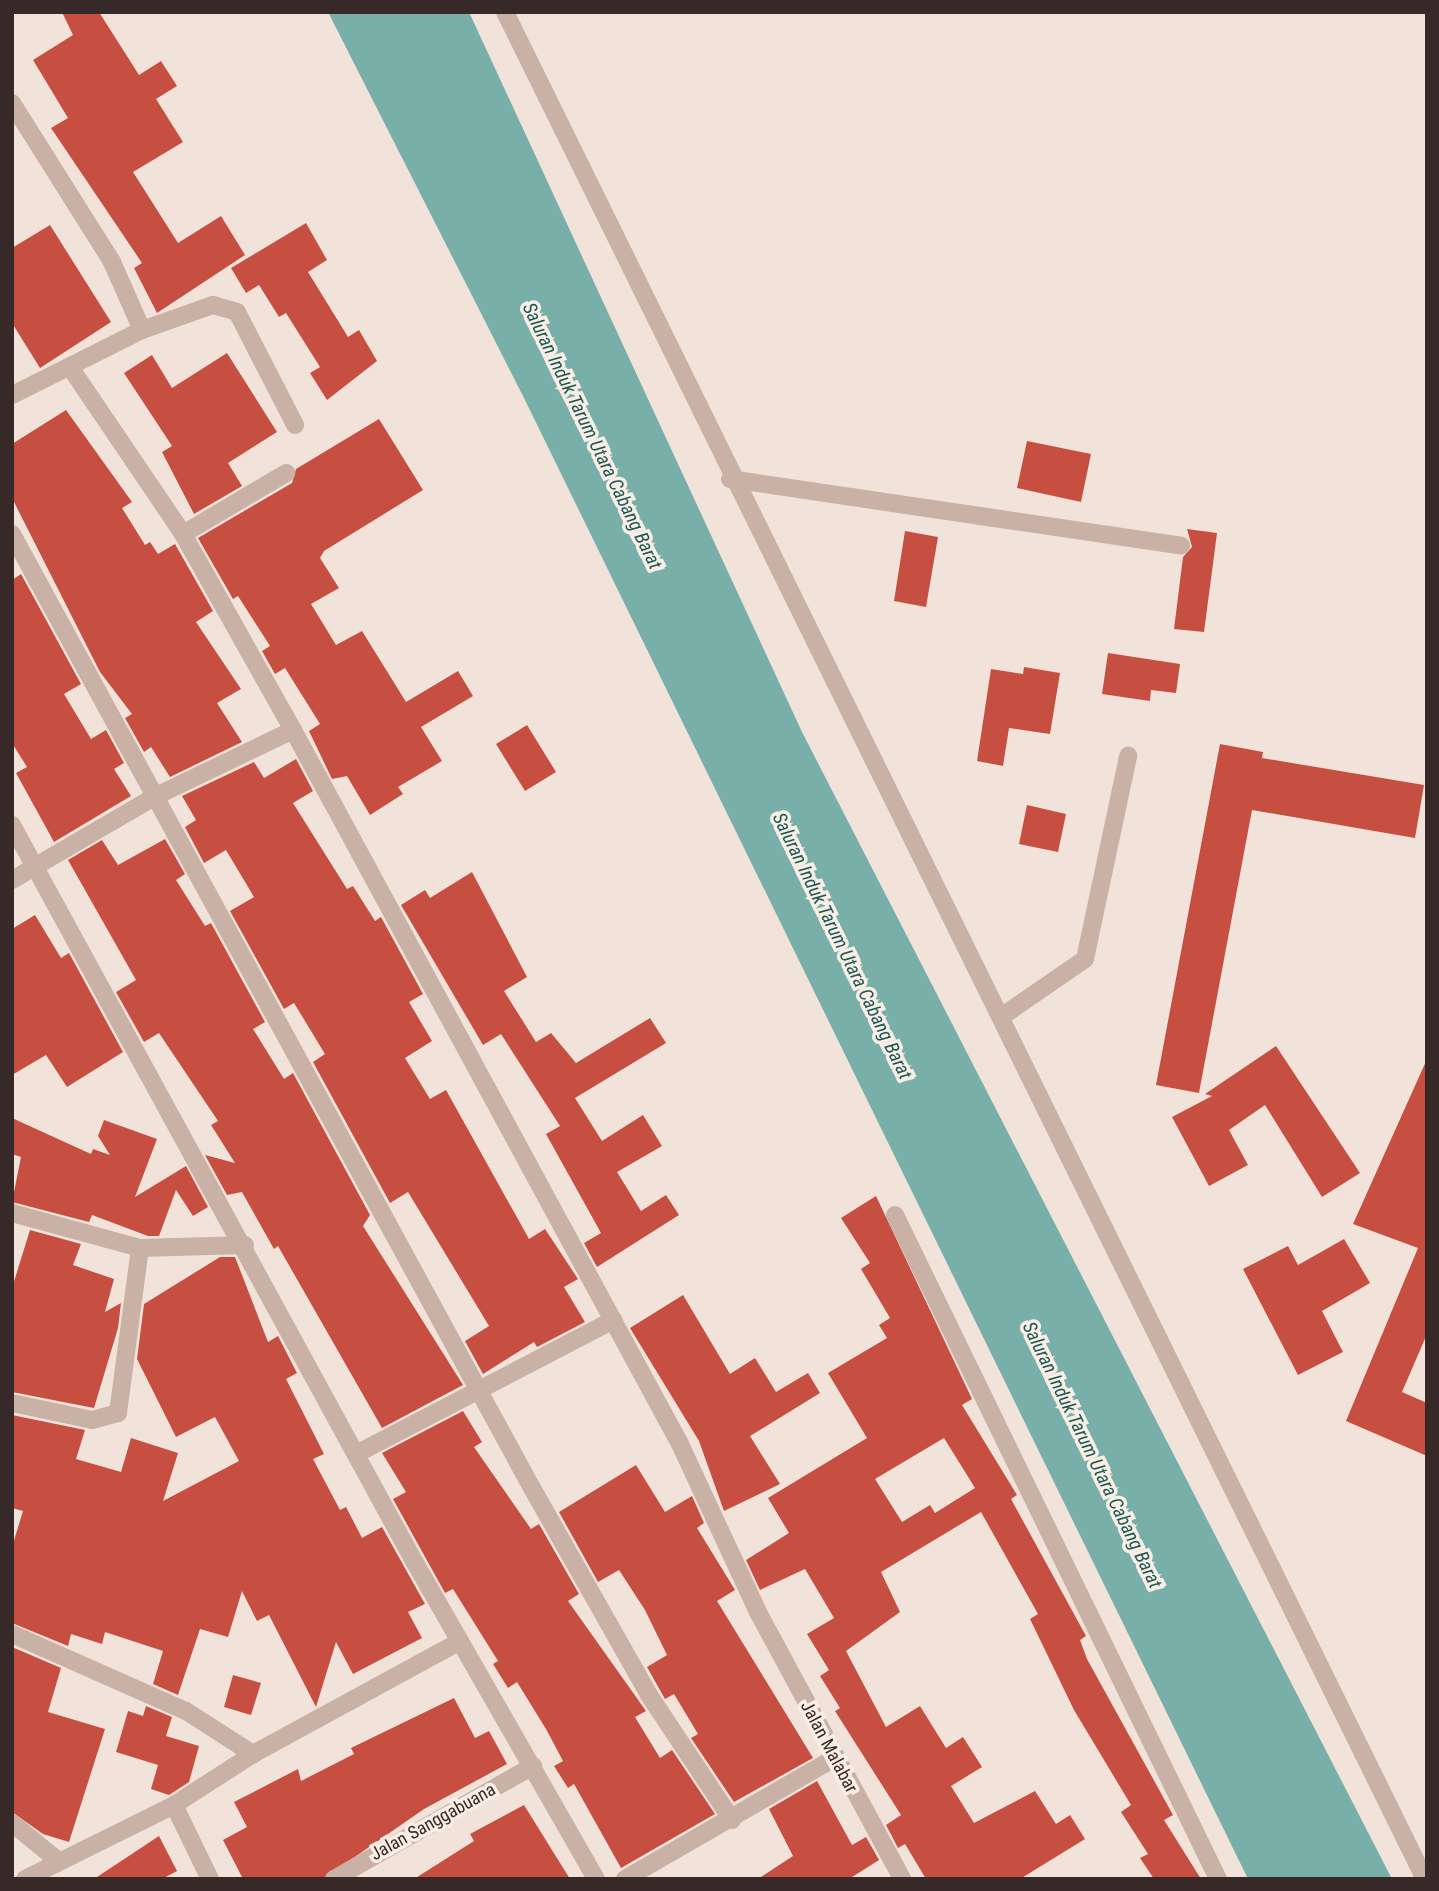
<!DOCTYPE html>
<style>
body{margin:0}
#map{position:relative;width:1439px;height:1891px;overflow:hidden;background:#f2e3da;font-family:"Roboto Condensed",sans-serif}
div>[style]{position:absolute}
.water>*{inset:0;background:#78afa9}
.building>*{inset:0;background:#c74f42}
.minor>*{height:18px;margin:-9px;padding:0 9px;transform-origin:9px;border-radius:9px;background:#cab1a6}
span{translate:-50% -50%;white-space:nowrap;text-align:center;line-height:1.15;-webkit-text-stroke:7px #f9eee6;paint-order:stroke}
.street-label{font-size:18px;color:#362927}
.water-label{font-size:19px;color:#1c5853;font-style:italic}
.frame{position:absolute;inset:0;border:14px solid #362927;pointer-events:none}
</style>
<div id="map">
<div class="water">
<i style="clip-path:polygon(328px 12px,469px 12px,802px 732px,1392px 1879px,1248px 1879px,525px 400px)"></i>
</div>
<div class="building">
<i style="clip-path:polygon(62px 12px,99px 12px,139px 75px,161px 61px,177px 86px,156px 99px,183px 142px,133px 172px,178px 243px,221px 216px,245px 255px,157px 313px,134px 268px,142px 263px,51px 128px,68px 118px,33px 60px,73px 35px)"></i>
<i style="clip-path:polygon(306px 223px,327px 260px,308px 272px,348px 337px,359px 330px,377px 361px,327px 400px,310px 373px,320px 367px,286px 313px,279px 317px,259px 285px,246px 293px,231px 268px)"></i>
<i style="clip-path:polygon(50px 225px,111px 322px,40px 368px,12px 323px,12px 248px)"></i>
<i style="clip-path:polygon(227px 353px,277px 432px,228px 463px,242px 486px,194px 514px,162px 452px,172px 446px,124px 373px,152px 355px,172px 388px)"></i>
<i style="clip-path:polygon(66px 410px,132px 502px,122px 508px,145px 545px,150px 542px,158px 554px,175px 544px,213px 611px,196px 622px,241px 689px,217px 703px,242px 742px,170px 777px,151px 747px,144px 752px,125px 718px,132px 714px,100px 672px,12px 498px,12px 444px)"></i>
<i style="clip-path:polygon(379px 419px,423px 490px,324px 551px,320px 558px,339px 588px,311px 604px,336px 645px,362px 631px,406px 702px,458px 671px,473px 696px,421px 727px,442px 761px,398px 787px,403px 794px,370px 815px,347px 776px,332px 779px,309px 731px,320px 724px,285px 668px,275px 674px,262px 651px,270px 646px,238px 596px,233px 599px,198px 538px,292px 483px,296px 469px)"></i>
<i style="clip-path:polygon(1027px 441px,1091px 454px,1081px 502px,1017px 488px)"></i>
<i style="clip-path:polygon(1187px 529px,1217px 533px,1204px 632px,1174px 629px,1183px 557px,1192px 547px)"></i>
<i style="clip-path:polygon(905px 531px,938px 537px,926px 607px,894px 601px)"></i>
<i style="clip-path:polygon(21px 574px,81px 684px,64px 694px,91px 739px,106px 730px,124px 763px,114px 769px,131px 796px,54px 842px,16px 773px,27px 767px,12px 743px,12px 580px)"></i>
<i style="clip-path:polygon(1108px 653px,1180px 664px,1176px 693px,1151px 690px,1150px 701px,1102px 694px)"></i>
<i style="clip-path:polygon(1024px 667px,1060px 673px,1050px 734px,1009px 728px,1003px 766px,977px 761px,991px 669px,1023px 674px)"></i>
<i style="clip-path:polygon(527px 725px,556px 772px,525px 791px,496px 744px)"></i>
<i style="clip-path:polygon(1220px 744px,1263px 752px,1262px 758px,1424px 785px,1415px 838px,1252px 810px,1199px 1093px,1156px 1085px)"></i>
<i style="clip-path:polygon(296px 759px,313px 791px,293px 803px,347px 889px,353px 886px,375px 921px,381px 917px,423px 994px,409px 1002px,432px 1041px,405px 1058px,430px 1099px,446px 1090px,529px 1239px,545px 1229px,578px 1279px,564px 1287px,585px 1322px,537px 1347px,534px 1342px,483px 1374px,465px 1341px,489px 1326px,408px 1192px,390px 1203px,313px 1062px,325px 1054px,294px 1003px,284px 1009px,230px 911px,254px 897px,226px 850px,204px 863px,185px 827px,196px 820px,182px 796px,254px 762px,264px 778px)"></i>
<i style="clip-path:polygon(1027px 805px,1066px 814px,1058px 852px,1019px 844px)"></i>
<i style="clip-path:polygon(165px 839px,185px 874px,176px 880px,205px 926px,211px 923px,265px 1022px,253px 1029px,284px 1079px,293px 1073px,370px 1215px,363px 1226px,463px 1385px,382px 1428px,278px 1246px,274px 1249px,242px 1192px,227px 1195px,205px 1155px,235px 1163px,211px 1125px,218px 1121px,159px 1033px,144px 1042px,116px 992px,136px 980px,68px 860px,102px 840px,118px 865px)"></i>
<i style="clip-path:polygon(472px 872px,527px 977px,504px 991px,536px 1042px,551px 1033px,576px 1063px,650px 1018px,666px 1043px,575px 1098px,602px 1141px,643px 1115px,662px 1146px,617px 1172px,641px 1211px,666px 1195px,679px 1215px,597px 1267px,584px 1243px,601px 1233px,546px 1134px,560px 1126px,501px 1034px,483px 1045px,401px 905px,425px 890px,430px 898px)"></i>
<i style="clip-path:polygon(35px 915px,61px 958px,69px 953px,123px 1052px,67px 1087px,46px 1055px,12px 1075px,12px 929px)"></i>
<i style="clip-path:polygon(1276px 1046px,1360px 1173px,1322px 1197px,1265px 1105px,1229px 1130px,1248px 1165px,1209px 1186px,1172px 1117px,1212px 1096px,1205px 1094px)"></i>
<i style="clip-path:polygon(1427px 1059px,1427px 1334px,1402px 1392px,1427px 1403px,1427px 1456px,1346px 1421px,1418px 1248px,1353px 1224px)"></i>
<i style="clip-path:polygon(12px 1118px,91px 1154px,93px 1149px,110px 1155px,98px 1136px,104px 1120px,157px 1139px,135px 1197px,186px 1166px,208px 1207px,193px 1216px,176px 1190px,159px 1236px,148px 1236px,92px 1215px,89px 1222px,12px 1202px,21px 1157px,12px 1154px)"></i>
<i style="clip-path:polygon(evenodd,876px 1196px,972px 1399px,962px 1405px,1017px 1495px,1011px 1499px,1086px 1636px,1080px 1640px,1087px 1659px,1173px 1815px,1164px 1820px,1201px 1879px,1154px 1879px,1140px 1858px,1148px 1854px,1121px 1812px,1131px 1805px,1074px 1710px,1030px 1619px,1038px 1614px,981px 1512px,881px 1572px,900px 1612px,846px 1651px,886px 1727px,920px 1706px,946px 1748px,963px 1737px,982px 1767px,951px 1786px,974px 1823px,1035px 1791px,1056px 1824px,1070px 1815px,1085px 1839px,1020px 1879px,926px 1879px,905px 1844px,898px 1848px,886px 1825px,901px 1815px,835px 1711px,840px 1708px,820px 1676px,829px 1670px,807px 1634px,834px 1618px,805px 1569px,760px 1590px,746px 1560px,789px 1533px,768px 1498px,867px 1438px,828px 1373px,887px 1338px,879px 1325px,890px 1318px,861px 1269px,870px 1263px,841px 1218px,876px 1196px,944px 1438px,975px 1488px,935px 1513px,930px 1505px,902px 1522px,875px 1479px,944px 1438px)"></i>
<i style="clip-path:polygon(30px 1230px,81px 1244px,73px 1265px,114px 1279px,105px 1312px,121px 1303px,118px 1328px,94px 1408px,12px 1392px,12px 1288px)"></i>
<i style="clip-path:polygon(1344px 1239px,1370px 1283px,1322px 1311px,1343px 1352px,1298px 1375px,1243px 1269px,1288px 1246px,1298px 1265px)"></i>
<i style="clip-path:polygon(220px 1257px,235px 1257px,268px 1342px,278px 1336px,297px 1373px,286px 1379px,324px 1454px,313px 1459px,340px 1510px,346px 1507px,362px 1538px,382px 1527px,425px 1604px,408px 1612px,422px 1638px,353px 1674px,336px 1642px,316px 1707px,269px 1615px,257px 1621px,242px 1591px,228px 1637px,200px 1629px,178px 1695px,153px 1684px,163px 1651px,105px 1632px,102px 1644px,71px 1634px,68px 1646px,12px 1623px,12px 1547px,23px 1511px,12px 1508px,12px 1415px,85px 1430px,76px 1459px,121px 1472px,131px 1438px,178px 1453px,163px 1501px,239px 1461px,215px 1417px,176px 1437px,137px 1359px,144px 1304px)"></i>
<i style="clip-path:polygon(683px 1295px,730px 1374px,755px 1358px,776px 1392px,808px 1373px,820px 1393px,750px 1436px,780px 1484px,724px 1511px,699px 1441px,630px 1328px)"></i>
<i style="clip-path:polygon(463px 1411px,482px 1442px,474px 1447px,531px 1529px,539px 1524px,579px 1594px,568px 1601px,646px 1711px,635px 1717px,660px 1758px,672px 1750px,715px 1814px,621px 1868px,574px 1784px,568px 1788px,554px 1766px,563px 1761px,546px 1729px,517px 1682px,508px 1688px,493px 1664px,498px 1661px,453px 1589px,445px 1593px,393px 1499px,406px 1492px,382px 1453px)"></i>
<i style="clip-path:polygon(636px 1465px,665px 1512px,692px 1496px,704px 1523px,697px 1528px,735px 1590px,717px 1601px,813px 1758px,734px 1802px,691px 1738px,698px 1734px,674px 1694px,665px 1699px,647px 1667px,667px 1655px,645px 1610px,619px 1570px,598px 1582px,559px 1512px)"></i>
<i style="clip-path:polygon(12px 1647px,61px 1668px,48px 1712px,105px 1729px,69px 1842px,43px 1834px,12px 1812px)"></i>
<i style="clip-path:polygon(233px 1675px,261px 1683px,251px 1715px,224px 1707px)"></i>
<i style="clip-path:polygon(454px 1698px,475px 1738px,489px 1731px,507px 1764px,424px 1809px,323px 1879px,243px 1879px,223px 1840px,247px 1827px,234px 1802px,298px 1769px,301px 1781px,354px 1754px,351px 1748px)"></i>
<i style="clip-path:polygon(146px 1706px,172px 1717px,166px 1736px,199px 1746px,189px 1782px,169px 1795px,151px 1789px,158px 1765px,116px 1752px,128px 1711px,143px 1716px)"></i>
<i style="clip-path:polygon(817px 1781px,852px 1845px,866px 1837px,879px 1860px,849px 1879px,758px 1879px,793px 1856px,769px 1809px)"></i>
<i style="clip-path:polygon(524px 1805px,570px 1879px,414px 1879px,474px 1841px,470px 1834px)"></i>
<i style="clip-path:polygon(159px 1836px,177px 1871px,162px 1879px,94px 1879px)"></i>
</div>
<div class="minor">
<i style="left:505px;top:12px;width:2081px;rotate:63.77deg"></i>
<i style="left:12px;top:103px;width:188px;rotate:57.8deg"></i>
<i style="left:112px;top:262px;width:74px;rotate:66.2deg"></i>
<i style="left:142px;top:330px;width:145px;rotate:153.4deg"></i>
<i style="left:142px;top:330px;width:75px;rotate:-19.4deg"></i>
<i style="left:213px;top:305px;width:25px;rotate:16deg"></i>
<i style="left:237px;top:312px;width:127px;rotate:62.8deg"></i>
<i style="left:70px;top:367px;width:202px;rotate:55.9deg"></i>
<i style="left:183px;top:534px;width:225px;rotate:60.7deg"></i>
<i style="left:293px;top:730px;width:812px;rotate:61.54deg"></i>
<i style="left:680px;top:1444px;width:187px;rotate:65.1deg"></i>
<i style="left:759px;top:1614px;width:301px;rotate:61.6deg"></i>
<i style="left:730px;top:479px;width:456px;rotate:8.4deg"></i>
<i style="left:12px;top:534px;width:1087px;rotate:61.41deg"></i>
<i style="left:532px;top:1488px;width:238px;rotate:60.5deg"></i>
<i style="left:649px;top:1695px;width:150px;rotate:56.4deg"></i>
<i style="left:183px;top:534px;width:120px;rotate:-30.6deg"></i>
<i style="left:12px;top:825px;width:839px;rotate:61.36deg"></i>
<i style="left:414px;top:1561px;width:366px;rotate:60.2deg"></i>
<i style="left:12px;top:880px;width:167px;rotate:-30.3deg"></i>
<i style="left:156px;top:796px;width:152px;rotate:-25.7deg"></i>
<i style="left:1001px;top:1017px;width:102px;rotate:-34.6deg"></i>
<i style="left:1085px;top:959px;width:208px;rotate:-78deg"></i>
<i style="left:12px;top:1213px;width:133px;rotate:15.3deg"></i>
<i style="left:140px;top:1248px;width:105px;rotate:-1.6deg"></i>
<i style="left:895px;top:1215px;width:738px;rotate:64.06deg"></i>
<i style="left:12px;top:1403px;width:82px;rotate:12deg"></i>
<i style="left:92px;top:1420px;width:27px;rotate:-15deg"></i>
<i style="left:118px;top:1413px;width:166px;rotate:-82.4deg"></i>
<i style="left:358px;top:1453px;width:288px;rotate:-27.5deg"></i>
<i style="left:12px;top:1634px;width:190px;rotate:23.9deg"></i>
<i style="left:186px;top:1711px;width:80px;rotate:32.7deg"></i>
<i style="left:174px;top:1805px;width:82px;rotate:64.1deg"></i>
<i style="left:12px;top:1823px;width:58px;rotate:39.4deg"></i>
<i style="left:25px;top:1879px;width:166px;rotate:-26.4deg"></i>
<i style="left:174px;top:1805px;width:94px;rotate:-32.8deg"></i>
<i style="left:253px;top:1754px;width:236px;rotate:-28.6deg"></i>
<i style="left:334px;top:1879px;width:229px;rotate:-29.6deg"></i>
<i style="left:625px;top:1879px;width:242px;rotate:-30deg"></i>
</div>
<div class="street-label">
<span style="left:829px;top:1747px;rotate:62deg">Jalan Malabar</span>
<span style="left:433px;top:1822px;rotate:-29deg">Jalan Sanggabuana</span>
</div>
<div class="water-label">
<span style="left:592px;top:436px;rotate:64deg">Saluran Induk Tarum Utara Cabang Barat</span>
<span style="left:842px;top:946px;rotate:64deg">Saluran Induk Tarum Utara Cabang Barat</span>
<span style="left:1092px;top:1455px;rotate:64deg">Saluran Induk Tarum Utara Cabang Barat</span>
</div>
<div class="frame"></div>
</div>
